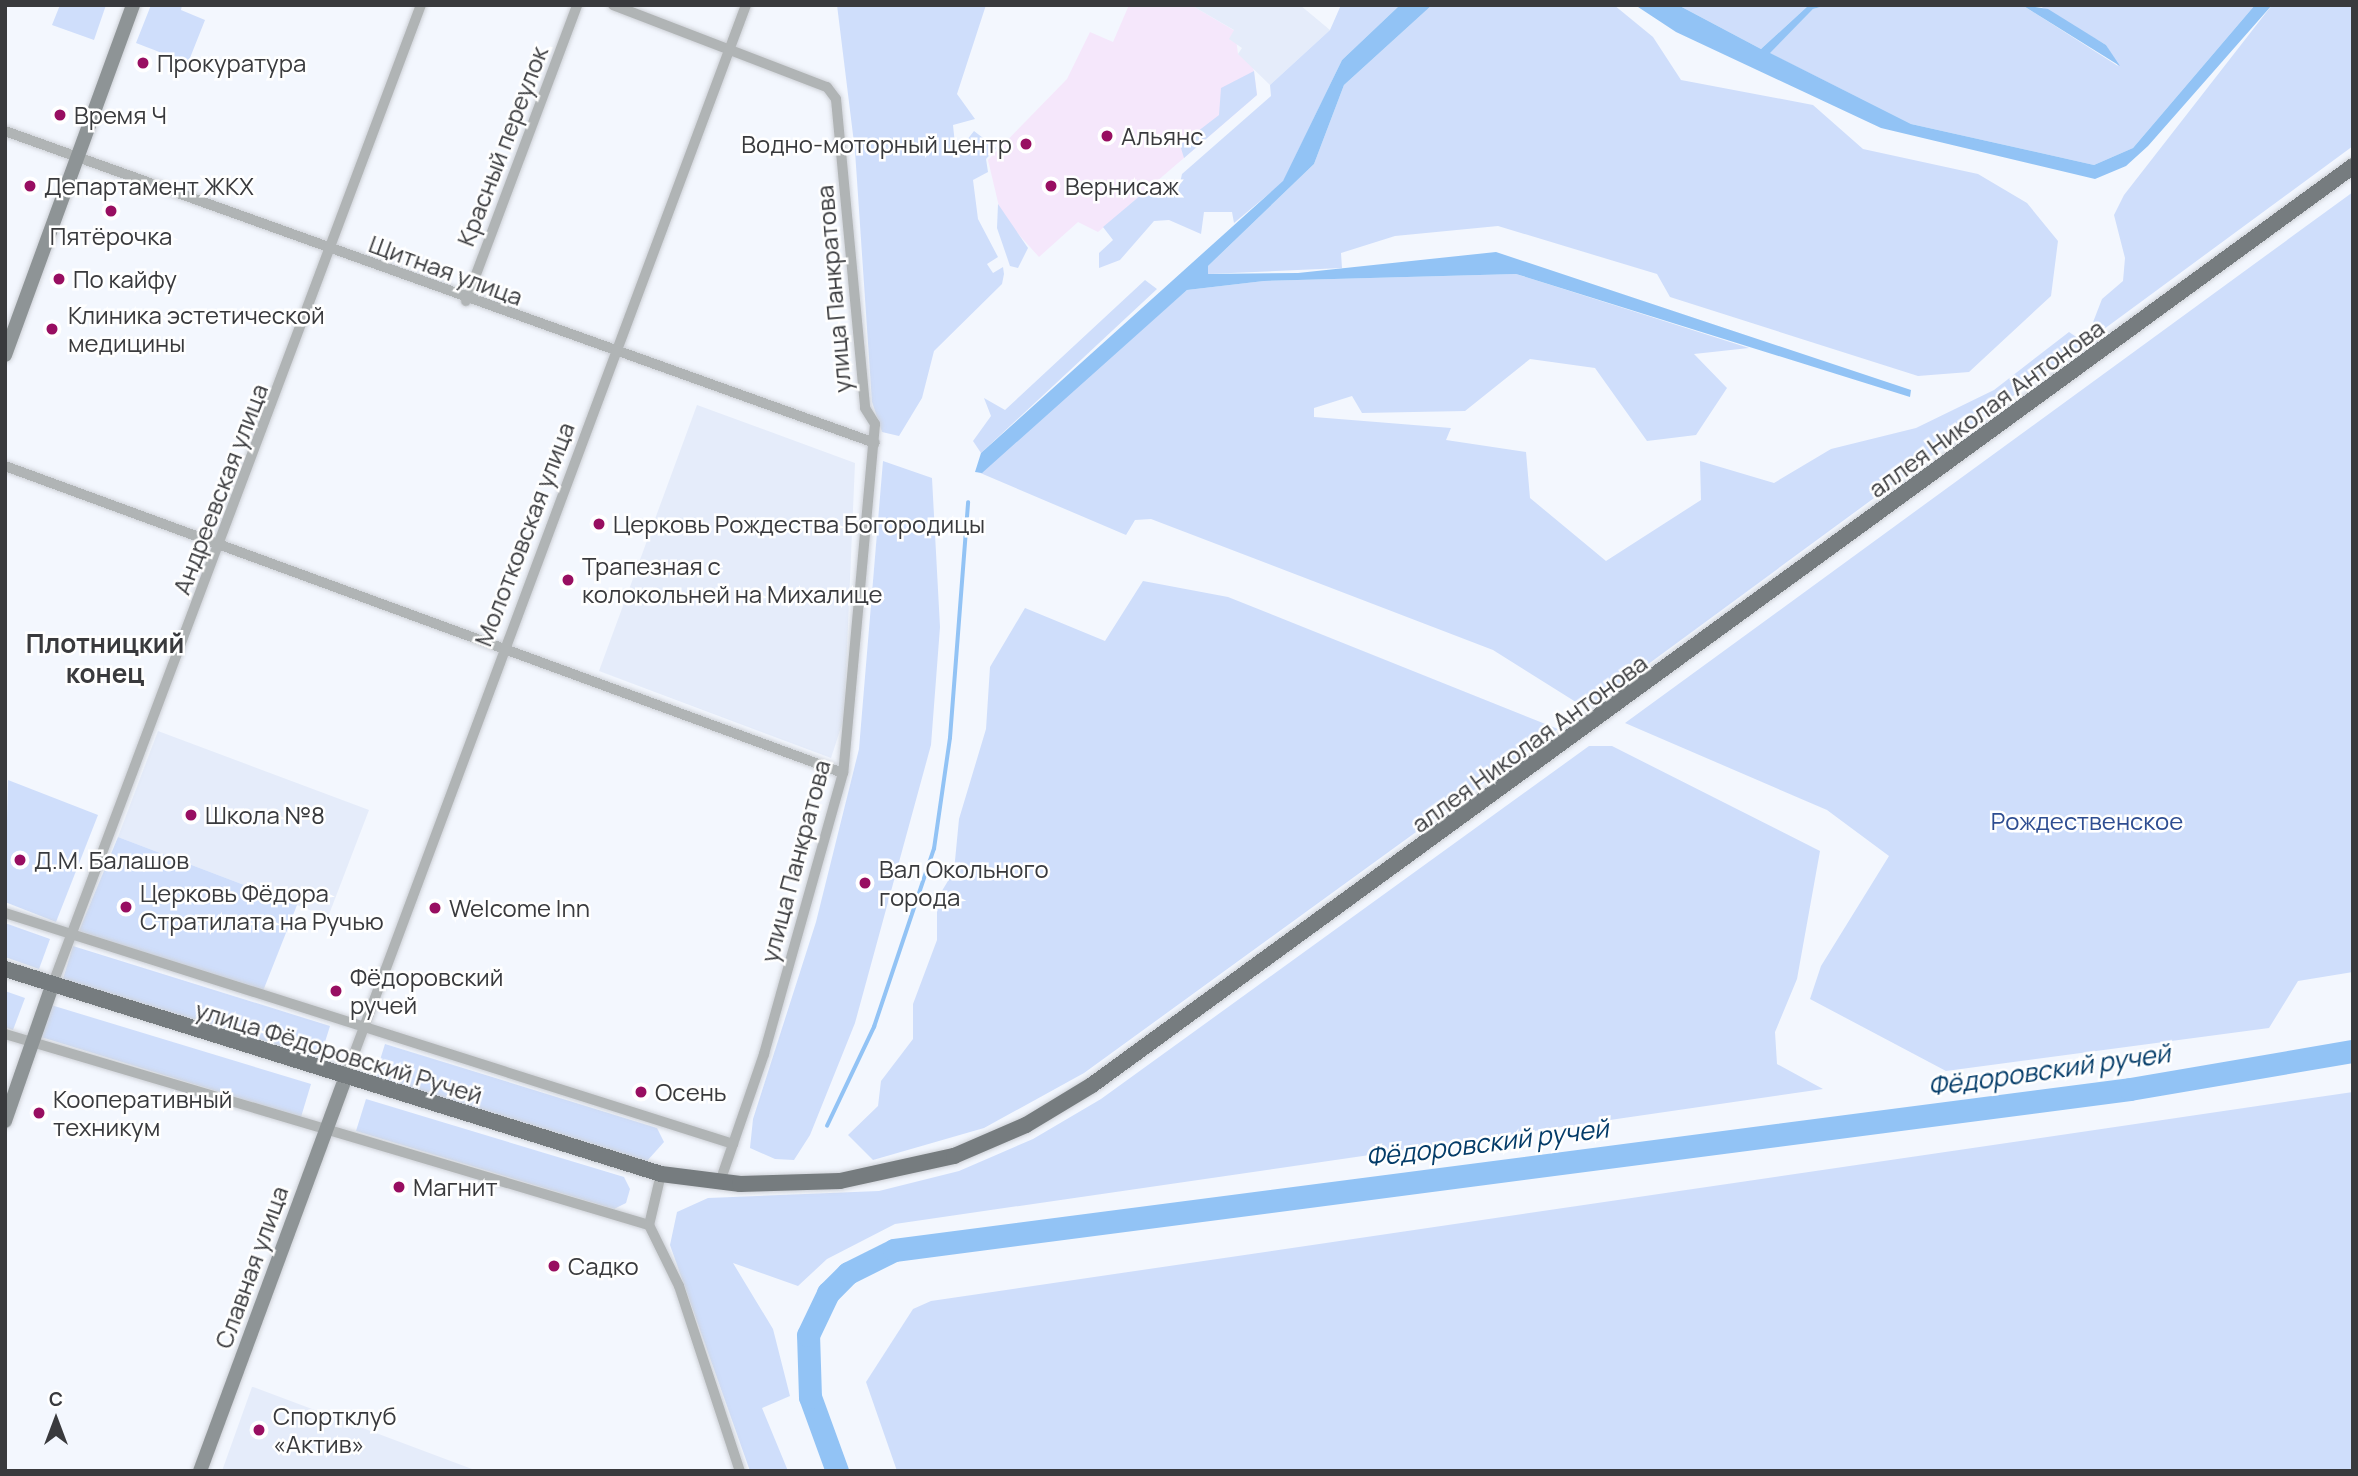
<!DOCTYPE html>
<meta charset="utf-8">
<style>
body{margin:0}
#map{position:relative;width:2358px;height:1476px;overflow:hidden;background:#f3f7fe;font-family:Manrope,sans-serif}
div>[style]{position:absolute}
.commercial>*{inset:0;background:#f5e7fb}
.built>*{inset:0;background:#e5ecfa}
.green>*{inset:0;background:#cfdefb}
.water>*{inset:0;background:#92c3f5}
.stream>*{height:3.5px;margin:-1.75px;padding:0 1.75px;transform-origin:1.75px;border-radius:1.75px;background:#92c3f5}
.river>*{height:23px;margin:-11.5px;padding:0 11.5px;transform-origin:11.5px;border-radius:11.5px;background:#92c3f5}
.roads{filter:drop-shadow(0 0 2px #ced1d7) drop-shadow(0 0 2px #ced1d7)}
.street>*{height:10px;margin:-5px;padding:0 5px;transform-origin:5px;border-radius:5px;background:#b0b4b5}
.secondary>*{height:14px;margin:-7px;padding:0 7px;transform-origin:7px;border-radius:7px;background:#8e9496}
.primary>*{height:16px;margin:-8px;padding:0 8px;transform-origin:8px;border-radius:8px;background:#767c7f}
.dots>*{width:19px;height:19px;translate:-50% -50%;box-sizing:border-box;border:4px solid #fff;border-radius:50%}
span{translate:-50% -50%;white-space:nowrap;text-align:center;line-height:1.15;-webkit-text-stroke:5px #fff;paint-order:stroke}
.poi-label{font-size:24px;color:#393a3d}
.left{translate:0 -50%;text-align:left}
.right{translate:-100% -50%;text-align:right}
.street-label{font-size:24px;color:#393a3d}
.park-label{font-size:24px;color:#2e4d91}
.neighbourhood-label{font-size:26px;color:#393a3d;font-weight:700}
.water-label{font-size:26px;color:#043c69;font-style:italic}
.frame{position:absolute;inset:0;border:7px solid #393a3d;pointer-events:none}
.north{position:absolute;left:21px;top:1385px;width:70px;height:70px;-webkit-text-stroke:5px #fff;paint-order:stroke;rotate:0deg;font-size:19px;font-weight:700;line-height:28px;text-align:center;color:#393a3d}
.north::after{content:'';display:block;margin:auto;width:24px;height:32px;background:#393a3d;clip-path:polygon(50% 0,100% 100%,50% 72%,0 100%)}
</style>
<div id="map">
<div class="commercial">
<i style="clip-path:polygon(1129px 5px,1191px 5px,1235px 31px,1238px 54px,1253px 65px,1257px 95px,1098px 232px,1078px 222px,1039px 257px,1001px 215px,988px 160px,1067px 79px,1090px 32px,1113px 42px)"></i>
</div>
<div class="built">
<i style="clip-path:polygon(1191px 5px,1300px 5px,1330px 30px,1270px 85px,1238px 54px,1242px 48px,1229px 39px,1234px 30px)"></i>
<i style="clip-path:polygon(697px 405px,855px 463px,844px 718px,831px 758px,599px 671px)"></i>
<i style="clip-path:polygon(158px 731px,369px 810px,328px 917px,118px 837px)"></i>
<i style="clip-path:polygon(252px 1387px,253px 1387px,472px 1469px,222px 1471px)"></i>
</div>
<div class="green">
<i style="clip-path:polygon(60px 5px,106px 5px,94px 40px,52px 25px)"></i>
<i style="clip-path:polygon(151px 5px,182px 5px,181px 10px,205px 20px,188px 63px,136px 43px)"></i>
<i style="clip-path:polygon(837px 5px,986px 5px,957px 94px,975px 119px,953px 125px,956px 154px,974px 131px,996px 148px,986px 159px,988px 172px,973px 180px,978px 219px,998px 257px,987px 264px,993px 273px,1003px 267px,1004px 274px,1002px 284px,934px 351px,922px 398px,899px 436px,882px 432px,872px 402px,855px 151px)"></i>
<i style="clip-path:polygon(1341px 5px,1400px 5px,1342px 60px,1283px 182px,1234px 223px,1232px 212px,1204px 212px,1201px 234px,1169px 220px,1154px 221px,1120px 260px,1099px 268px,1099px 253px,1113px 240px,1103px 227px,1154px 184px,1177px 196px,1182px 174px,1271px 96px,1270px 85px,1330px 30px)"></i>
<i style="clip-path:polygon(1432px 5px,1614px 5px,1653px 37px,1681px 80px,1813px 105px,1863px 149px,1978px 174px,2027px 203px,2058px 241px,2051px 296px,1969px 372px,1918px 376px,1670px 297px,1657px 274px,1498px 226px,1395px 236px,1341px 253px,1342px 268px,1208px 274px,1208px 266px,1314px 164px,1344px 85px)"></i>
<i style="clip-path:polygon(1678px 5px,1809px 5px,1761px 49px)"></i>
<i style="clip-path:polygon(1828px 5px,2022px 5px,2118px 66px,2106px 45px,2038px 5px,2255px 5px,2133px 148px,2094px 165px,1911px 124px,1769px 53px,1813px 9px)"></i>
<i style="clip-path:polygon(2272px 5px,2353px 5px,2353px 146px,1587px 709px,1493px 650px,1151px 519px,1135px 520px,1126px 535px,978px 472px,1187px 290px,1264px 281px,1516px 274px,1749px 348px,1694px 354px,1727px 388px,1696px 435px,1647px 441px,1595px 368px,1530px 359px,1465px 411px,1362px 413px,1352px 396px,1314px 408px,1314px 417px,1451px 428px,1446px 440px,1526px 452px,1530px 498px,1606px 561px,1701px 500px,1700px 461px,1774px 483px,1831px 449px,1916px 428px,1994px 390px,2069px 332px,2085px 343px,2102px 299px,2123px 281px,2125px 258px,2114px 215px,2124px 195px)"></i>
<i style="clip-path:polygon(1254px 71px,1257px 95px,1184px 158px,1180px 145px,1219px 115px,1221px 88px)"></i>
<i style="clip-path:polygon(2353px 192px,2353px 972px,2298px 981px,2269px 1028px,1946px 1071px,1810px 999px,1821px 966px,1889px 856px,1827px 810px,1625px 723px)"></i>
<i style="clip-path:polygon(998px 204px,1028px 248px,1018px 268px,1010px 266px,997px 228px)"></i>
<i style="clip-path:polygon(1145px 280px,1157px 289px,981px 453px,973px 441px,991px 416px,984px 398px,1005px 410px)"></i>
<i style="clip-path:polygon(883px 461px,932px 478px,940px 627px,931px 745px,855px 1023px,810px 1135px,794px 1160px,775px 1159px,750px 1148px,753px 1119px,816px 922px,859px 749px)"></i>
<i style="clip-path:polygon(1143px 581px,1228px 597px,1558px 729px,1084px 1073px,984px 1128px,873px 1160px,848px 1135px,878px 1106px,881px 1081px,913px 1039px,913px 1004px,937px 940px,937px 899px,954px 871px,959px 819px,986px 729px,990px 667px,1025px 608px,1105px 641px)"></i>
<i style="clip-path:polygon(1589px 746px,1612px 746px,1820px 851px,1797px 979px,1775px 1032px,1777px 1064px,1823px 1089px,895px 1224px,827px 1259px,798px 1286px,733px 1263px,773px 1329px,790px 1396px,762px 1408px,788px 1471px,750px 1471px,670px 1245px,677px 1212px,708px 1198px,879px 1191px,959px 1171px,1033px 1139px,1101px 1099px)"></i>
<i style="clip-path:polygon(8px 780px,98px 815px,56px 922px,5px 902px)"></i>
<i style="clip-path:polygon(118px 837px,297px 905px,263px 991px,79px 931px)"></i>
<i style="clip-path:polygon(5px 923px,50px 939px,39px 969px,5px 957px)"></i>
<i style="clip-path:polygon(73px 946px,330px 1026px,320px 1058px,63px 979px)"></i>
<i style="clip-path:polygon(5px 991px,25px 998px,13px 1030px,5px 1027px)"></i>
<i style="clip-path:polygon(51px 1005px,311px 1084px,301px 1117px,41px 1037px)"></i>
<i style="clip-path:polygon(385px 1044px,657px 1128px,664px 1142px,647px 1161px,375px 1076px)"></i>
<i style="clip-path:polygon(2353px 1092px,2353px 1471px,897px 1471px,866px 1382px,913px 1309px,931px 1301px)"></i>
<i style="clip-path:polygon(366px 1099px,624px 1177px,630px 1189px,626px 1203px,614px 1209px,356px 1131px)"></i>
</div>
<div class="water">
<i style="clip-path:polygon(1400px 5px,1432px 5px,1344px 85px,1314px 164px,1208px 266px,1208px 274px,1298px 273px,1496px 252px,1911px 390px,1910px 397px,1516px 274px,1264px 281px,1187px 290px,982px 473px,975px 472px,981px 453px,1283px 181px,1342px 60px)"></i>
<i style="clip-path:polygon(1635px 5px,1678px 5px,1761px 49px,1809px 5px,1828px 5px,1813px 9px,1770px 53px,1911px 124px,2094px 165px,2133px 148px,2255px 5px,2272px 5px,2148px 146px,2126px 166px,2095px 179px,1881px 128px,1676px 32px)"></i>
<i style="clip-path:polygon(2022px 5px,2048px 9px,2106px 45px,2120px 66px)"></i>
</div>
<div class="stream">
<i style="left:827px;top:1126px;width:110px;rotate:-64.6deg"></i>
<i style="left:874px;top:1027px;width:188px;rotate:-71.4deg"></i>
<i style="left:934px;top:849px;width:112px;rotate:-81.8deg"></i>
<i style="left:950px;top:738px;width:236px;rotate:-85.6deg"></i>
</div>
<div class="river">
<i style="left:837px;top:1471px;width:79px;rotate:-110deg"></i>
<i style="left:810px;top:1397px;width:62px;rotate:-91.8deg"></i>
<i style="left:808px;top:1335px;width:47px;rotate:-64.5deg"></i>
<i style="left:828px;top:1293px;width:28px;rotate:-45deg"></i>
<i style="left:848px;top:1273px;width:51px;rotate:-26.6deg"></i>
<i style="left:894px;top:1250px;width:1246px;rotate:-7.42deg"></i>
<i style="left:2130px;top:1089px;width:226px;rotate:-9.7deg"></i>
</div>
<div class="roads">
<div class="street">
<i style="left:613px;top:5px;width:229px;rotate:21deg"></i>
<i style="left:827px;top:87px;width:15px;rotate:53deg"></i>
<i style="left:836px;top:99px;width:310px;rotate:84.6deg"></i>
<i style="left:865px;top:408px;width:19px;rotate:58deg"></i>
<i style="left:875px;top:424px;width:350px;rotate:95.2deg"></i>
<i style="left:843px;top:773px;width:292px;rotate:105.7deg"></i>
<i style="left:764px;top:1054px;width:135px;rotate:109deg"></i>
<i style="left:5px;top:131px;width:924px;rotate:19.73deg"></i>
<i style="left:466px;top:301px;width:316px;rotate:-69.4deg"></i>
<i style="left:5px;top:466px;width:892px;rotate:20.12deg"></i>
<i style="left:5px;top:913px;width:764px;rotate:17.6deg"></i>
<i style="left:52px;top:986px;width:1048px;rotate:-69.39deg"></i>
<i style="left:5px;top:1034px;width:672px;rotate:16.52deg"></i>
<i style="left:345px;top:1078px;width:1145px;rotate:-69.51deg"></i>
<i style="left:661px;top:1174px;width:52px;rotate:103.2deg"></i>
<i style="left:649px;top:1225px;width:68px;rotate:63.8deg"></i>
<i style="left:679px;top:1286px;width:195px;rotate:71.8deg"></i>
</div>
<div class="secondary">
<i style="left:5px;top:355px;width:373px;rotate:-69.9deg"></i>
<i style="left:5px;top:1121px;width:143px;rotate:-70.8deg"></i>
<i style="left:200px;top:1471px;width:419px;rotate:-69.7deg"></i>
</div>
<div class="primary">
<i style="left:5px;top:969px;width:687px;rotate:17.35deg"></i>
<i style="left:661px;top:1174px;width:80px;rotate:7.2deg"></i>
<i style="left:740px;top:1184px;width:100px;rotate:-1.7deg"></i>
<i style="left:840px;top:1181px;width:117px;rotate:-12.4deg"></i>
<i style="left:954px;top:1156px;width:78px;rotate:-23.3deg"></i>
<i style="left:1026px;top:1125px;width:77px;rotate:-31.2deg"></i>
<i style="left:1092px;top:1085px;width:1560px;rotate:-36.08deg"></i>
</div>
</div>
<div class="dots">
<i style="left:143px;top:63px;background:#980e61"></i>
<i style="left:60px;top:115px;background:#980e61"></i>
<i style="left:1107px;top:136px;background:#980e61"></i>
<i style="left:1026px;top:144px;background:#980e61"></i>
<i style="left:30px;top:186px;background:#980e61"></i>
<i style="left:1051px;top:186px;background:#980e61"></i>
<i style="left:111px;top:211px;background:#980e61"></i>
<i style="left:59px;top:279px;background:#980e61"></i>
<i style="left:52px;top:329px;background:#980e61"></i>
<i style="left:599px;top:524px;background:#980e61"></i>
<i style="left:568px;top:580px;background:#980e61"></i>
<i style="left:191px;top:815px;background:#980e61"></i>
<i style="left:20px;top:860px;background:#980e61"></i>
<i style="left:865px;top:883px;background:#980e61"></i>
<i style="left:126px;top:907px;background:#980e61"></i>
<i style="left:435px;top:908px;background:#980e61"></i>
<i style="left:336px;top:991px;background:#980e61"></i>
<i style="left:641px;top:1092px;background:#980e61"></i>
<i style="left:39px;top:1113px;background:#980e61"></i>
<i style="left:399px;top:1187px;background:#980e61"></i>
<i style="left:554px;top:1266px;background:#980e61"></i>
<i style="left:259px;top:1430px;background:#980e61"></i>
</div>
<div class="poi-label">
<span class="left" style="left:157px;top:63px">Прокуратура</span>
<span class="left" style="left:74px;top:115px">Время Ч</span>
<span class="left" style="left:1121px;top:136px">Альянс</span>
<span class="right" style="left:1012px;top:144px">Водно-моторный центр</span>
<span class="left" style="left:44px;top:186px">Департамент ЖКХ</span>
<span class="left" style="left:1065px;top:186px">Вернисаж</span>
<span style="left:111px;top:236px">Пятёрочка</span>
<span class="left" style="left:73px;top:279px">По кайфу</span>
<span class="left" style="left:68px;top:329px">Клиника эстетической<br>медицины</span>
<span class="left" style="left:613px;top:524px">Церковь Рождества Богородицы</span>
<span class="left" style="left:582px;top:580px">Трапезная с<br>колокольней на Михалице</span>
<span class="left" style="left:205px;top:815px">Школа №8</span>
<span class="left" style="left:34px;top:860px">Д.М. Балашов</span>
<span class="left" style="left:879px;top:883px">Вал Окольного<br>города</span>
<span class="left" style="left:140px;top:907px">Церковь Фёдора<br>Стратилата на Ручью</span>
<span class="left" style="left:449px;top:908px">Welcome Inn</span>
<span class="left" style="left:350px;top:991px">Фёдоровский<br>ручей</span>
<span class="left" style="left:655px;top:1092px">Осень</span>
<span class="left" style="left:53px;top:1113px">Кооперативный<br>техникум</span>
<span class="left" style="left:413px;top:1187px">Магнит</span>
<span class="left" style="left:568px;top:1266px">Садко</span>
<span class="left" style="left:273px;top:1430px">Спортклуб<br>«Актив»</span>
</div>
<div class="street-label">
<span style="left:502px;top:146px;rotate:-69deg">Красный переулок</span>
<span style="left:446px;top:270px;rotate:20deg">Щитная улица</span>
<span style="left:833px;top:289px;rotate:-95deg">улица Панкратова</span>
<span style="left:1986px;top:408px;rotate:-36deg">аллея Николая Антонова</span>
<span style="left:220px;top:489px;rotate:-69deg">Андреевская улица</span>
<span style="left:524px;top:534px;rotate:-69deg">Молотковская улица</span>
<span style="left:1529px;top:743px;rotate:-36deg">аллея Николая Антонова</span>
<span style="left:795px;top:861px;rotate:-75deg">улица Панкратова</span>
<span style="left:339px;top:1052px;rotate:17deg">улица Фёдоровский Ручей</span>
<span style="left:251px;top:1267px;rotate:-70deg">Славная улица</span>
</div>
<div class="park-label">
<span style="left:2087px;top:821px">Рождественское</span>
</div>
<div class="neighbourhood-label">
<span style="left:105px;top:659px">Плотницкий<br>конец</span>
</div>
<div class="water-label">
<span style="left:2049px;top:1070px;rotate:-8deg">Фёдоровский ручей</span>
<span style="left:1487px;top:1143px;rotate:-7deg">Фёдоровский ручей</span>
</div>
<div class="frame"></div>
<div class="north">С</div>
</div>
